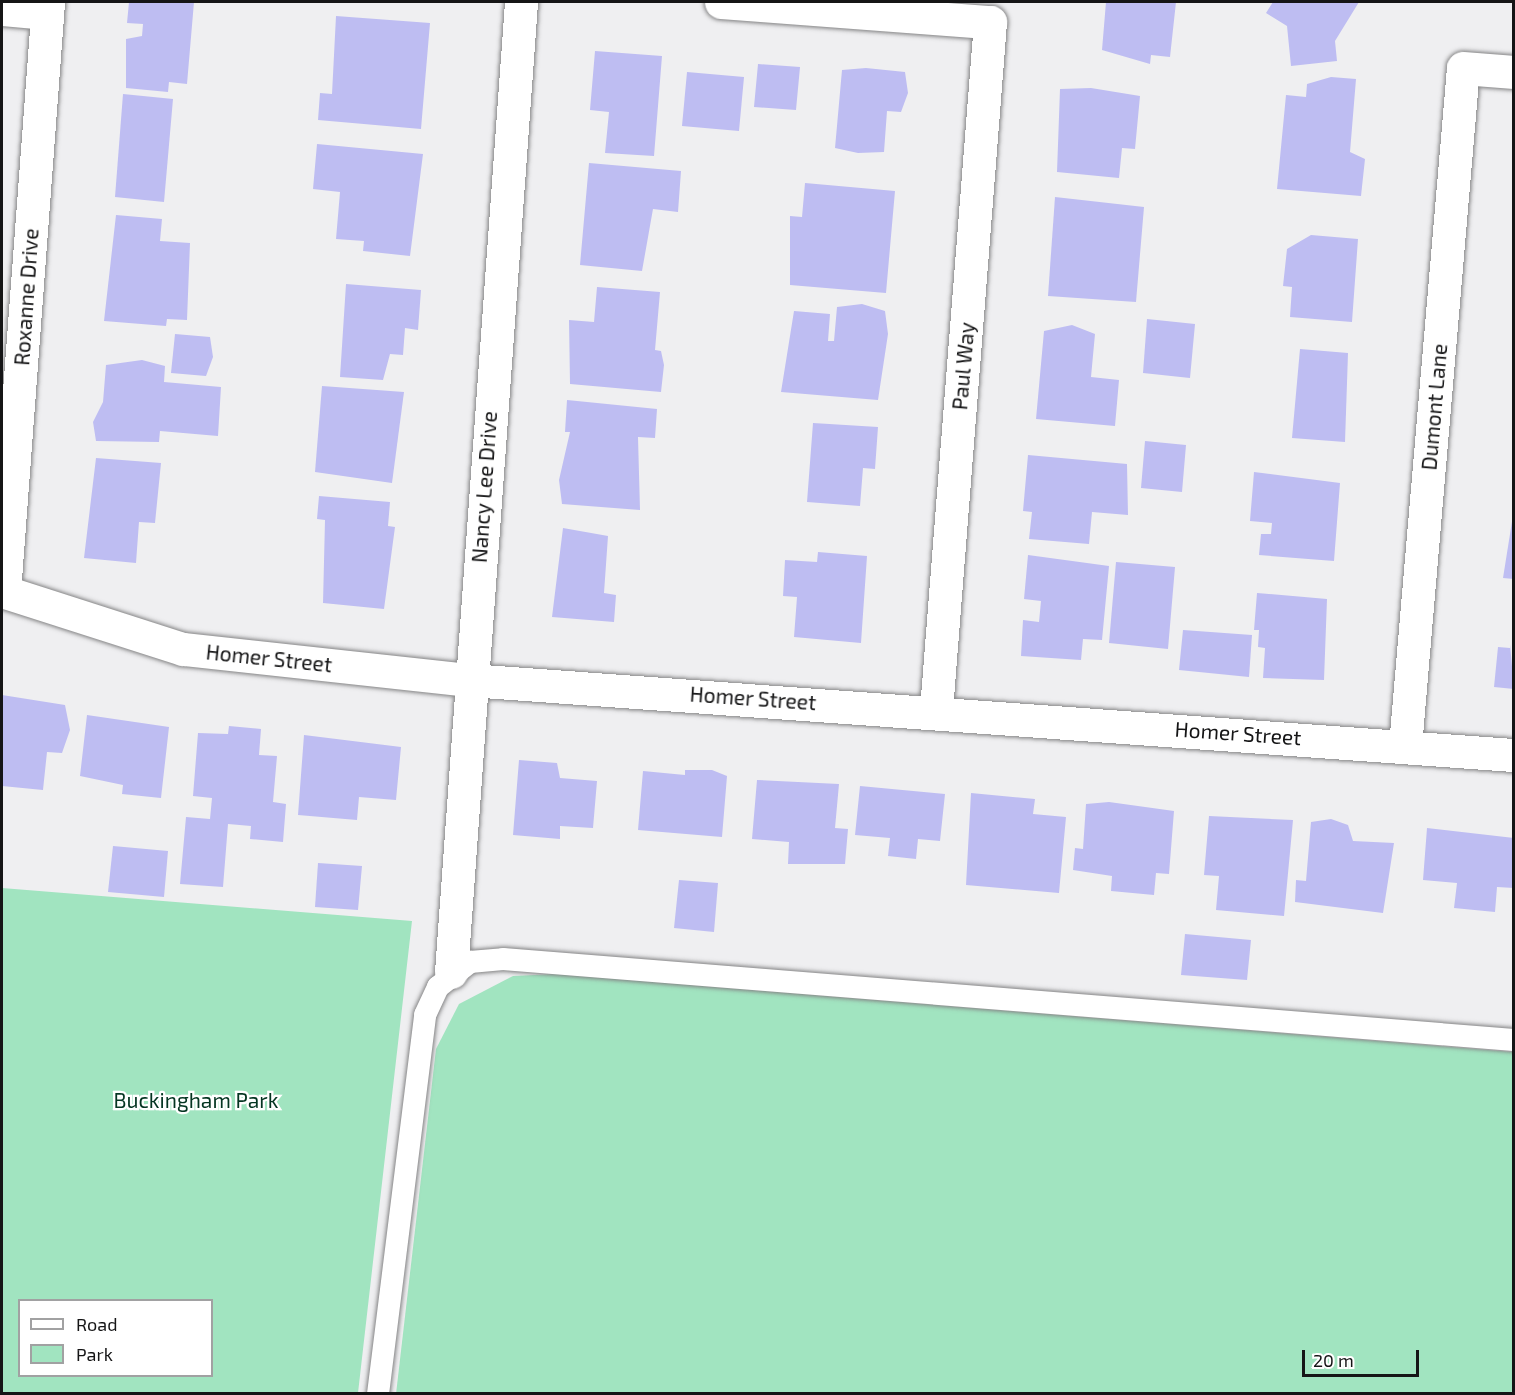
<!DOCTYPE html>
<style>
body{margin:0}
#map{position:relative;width:1515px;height:1395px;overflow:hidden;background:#efeff1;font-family:"Exo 2",sans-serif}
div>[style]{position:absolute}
.green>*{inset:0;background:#a1e4c0}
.building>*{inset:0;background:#bebdf2}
.roads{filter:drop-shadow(0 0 2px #858586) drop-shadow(0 0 2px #858586)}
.lane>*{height:22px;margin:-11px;padding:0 11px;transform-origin:11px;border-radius:11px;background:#fff}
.street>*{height:33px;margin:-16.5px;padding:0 16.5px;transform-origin:16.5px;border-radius:16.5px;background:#fff}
span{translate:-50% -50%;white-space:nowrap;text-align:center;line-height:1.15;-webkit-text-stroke:4.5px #fff;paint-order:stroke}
.street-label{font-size:21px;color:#151516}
.park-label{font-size:21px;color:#043521}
.frame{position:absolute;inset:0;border:3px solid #151516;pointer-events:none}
.legend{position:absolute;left:18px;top:1299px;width:195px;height:78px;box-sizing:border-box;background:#fff;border:2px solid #a1a1a2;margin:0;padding:8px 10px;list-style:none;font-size:18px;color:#151516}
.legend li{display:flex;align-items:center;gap:12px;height:30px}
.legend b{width:30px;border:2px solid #a1a1a2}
.scale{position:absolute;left:1302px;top:1350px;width:117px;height:27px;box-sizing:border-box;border:3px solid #151516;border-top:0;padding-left:8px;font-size:18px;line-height:21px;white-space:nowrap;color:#151516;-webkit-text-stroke:4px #fff;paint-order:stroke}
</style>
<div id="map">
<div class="green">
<i style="clip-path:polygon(evenodd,2px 888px,412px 921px,358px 1393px,2px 1393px,2px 888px,20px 1300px,212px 1300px,212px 1376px,20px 1376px,20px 1300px)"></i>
<i style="clip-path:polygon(556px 974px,1513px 1052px,1513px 1393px,396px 1394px,436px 1049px,459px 1004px,513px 976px)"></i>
</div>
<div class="building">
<i style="clip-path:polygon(129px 2px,194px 2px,187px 84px,169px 82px,168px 92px,126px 88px,126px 39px,142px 36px,143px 24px,127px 23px)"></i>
<i style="clip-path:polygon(1106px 2px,1176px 2px,1170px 57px,1151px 55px,1150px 64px,1102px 50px)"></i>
<i style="clip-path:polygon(1273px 2px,1359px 2px,1335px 41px,1337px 61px,1291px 66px,1287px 26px,1266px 13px)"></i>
<i style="clip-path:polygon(336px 16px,430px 23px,421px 129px,318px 120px,320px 93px,332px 94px)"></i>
<i style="clip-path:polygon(595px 51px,662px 56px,654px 156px,605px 153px,609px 112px,590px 110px)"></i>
<i style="clip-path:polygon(758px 64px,800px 67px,796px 110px,754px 107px)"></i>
<i style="clip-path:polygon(866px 68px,905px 72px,908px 93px,901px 112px,887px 111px,884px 152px,858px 153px,835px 148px,842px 70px)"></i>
<i style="clip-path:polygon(687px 72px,744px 77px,739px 131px,682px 126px)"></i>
<i style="clip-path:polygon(1331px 77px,1356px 79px,1350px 152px,1365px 159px,1361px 196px,1277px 189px,1286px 95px,1306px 97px,1307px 84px)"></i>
<i style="clip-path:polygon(1091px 88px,1140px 96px,1135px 149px,1122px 148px,1119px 178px,1057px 172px,1060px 89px)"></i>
<i style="clip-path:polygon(123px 94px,173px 99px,164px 202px,115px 197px)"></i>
<i style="clip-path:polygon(317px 144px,423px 154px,410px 256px,363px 251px,364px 241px,336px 239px,340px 192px,313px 189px)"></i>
<i style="clip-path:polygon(589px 163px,681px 171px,678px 212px,653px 209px,642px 271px,580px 265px)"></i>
<i style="clip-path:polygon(805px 183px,895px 191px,886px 293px,790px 285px,790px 216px,802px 217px)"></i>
<i style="clip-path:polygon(1055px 197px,1144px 207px,1136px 302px,1048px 296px)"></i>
<i style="clip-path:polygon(116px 215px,162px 219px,160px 241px,190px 243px,187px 320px,167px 319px,166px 326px,104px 321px)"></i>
<i style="clip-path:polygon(1311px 235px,1358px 239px,1352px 322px,1290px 317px,1292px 287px,1283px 286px,1287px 249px)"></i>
<i style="clip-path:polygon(346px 284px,421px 290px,418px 330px,405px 328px,403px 355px,390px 354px,383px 380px,340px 377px)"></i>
<i style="clip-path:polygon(597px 287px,660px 292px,655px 350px,661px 351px,664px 365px,661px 392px,570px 384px,569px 320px,594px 322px)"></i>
<i style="clip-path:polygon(862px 304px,885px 311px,888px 334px,878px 400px,781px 392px,794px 311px,830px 314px,828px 341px,834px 341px,837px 307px)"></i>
<i style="clip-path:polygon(1147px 319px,1195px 324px,1190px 378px,1143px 373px)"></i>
<i style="clip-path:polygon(1072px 325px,1095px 334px,1091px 377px,1119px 380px,1115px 426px,1036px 419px,1044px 331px)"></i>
<i style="clip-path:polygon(175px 334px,210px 337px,213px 357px,206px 376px,171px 373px)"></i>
<i style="clip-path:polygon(1300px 349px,1348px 353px,1345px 442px,1292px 438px)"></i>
<i style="clip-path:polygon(142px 360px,165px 366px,164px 382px,221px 387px,218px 436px,160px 431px,159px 442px,96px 441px,93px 422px,103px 402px,106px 365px)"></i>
<i style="clip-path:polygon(322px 386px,404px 392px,392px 483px,315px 472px)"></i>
<i style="clip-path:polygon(567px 400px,657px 409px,655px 438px,638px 437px,640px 510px,562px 504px,559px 480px,570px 432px,565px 432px)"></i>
<i style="clip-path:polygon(813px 423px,878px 427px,875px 469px,863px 468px,860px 506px,807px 502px)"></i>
<i style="clip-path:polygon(1145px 441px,1186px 445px,1182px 492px,1141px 488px)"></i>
<i style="clip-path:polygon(1028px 455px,1127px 464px,1128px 515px,1092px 512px,1089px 544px,1029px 539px,1032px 512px,1023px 511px)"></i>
<i style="clip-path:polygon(96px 458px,161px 463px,155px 523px,139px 522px,136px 563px,84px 558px)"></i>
<i style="clip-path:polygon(1254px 472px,1340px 483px,1334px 561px,1259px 555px,1261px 534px,1271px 534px,1272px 523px,1250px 521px)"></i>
<i style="clip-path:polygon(319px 496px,390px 502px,388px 526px,395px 527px,384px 609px,323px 603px,325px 520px,317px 519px)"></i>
<i style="clip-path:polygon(1514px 509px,1514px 579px,1503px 578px)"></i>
<i style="clip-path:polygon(563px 528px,608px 536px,604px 593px,616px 595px,614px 622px,552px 617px)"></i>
<i style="clip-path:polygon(818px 552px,867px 556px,861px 643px,794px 637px,797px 597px,783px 596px,785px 560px,817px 562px)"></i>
<i style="clip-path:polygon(1028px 555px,1109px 566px,1102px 640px,1083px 639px,1081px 660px,1021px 656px,1023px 620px,1039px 622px,1041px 601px,1024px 599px)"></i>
<i style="clip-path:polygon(1116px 562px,1175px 567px,1168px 649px,1109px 643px)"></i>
<i style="clip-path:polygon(1257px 593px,1327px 599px,1324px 680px,1263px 678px,1265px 648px,1258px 647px,1259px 630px,1254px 630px)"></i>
<i style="clip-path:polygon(1183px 630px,1252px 635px,1249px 677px,1179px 670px)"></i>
<i style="clip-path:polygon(1510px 644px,1514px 689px,1494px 687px,1498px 647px,1510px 648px)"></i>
<i style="clip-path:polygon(2px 695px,65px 705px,70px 730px,62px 753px,47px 752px,43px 790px,2px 786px)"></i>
<i style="clip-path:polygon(87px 715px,169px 727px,161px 798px,122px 794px,123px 785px,80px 776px)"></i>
<i style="clip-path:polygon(229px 726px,261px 729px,259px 755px,277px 756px,273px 802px,286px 804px,283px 842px,250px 839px,251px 826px,228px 824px,223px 887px,180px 884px,186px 817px,210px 819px,212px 798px,193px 796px,198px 733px,228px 734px)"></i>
<i style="clip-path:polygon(304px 735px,401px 747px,396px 800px,359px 797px,357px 820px,298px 815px)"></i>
<i style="clip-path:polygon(519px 760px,557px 763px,560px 778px,597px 781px,593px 828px,560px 826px,560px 839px,513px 835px)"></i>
<i style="clip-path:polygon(685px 770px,712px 770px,727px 776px,722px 837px,638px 830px,643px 771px,685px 775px)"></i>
<i style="clip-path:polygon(757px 780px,839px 784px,835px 828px,848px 829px,845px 864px,788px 864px,789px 842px,752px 839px)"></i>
<i style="clip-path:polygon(860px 786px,945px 794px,940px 841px,918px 839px,916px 859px,888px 856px,890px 838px,855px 835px)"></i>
<i style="clip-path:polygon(971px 793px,1035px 799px,1033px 814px,1066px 817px,1059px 893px,966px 885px)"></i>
<i style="clip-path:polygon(1109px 802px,1174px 811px,1169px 874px,1156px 873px,1154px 895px,1111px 891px,1112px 876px,1073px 870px,1075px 848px,1083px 849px,1086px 804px)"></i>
<i style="clip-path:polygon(1209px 816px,1293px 820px,1284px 916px,1216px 910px,1219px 876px,1204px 875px)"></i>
<i style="clip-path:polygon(1331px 819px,1348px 825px,1353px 841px,1394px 843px,1383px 913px,1295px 902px,1296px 880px,1306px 881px,1311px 822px)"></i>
<i style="clip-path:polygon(1427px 828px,1514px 838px,1514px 888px,1497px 887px,1495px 912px,1454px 908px,1457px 883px,1423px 880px)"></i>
<i style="clip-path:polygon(113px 846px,168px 851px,164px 897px,108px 892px)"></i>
<i style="clip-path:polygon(318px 863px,362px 866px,358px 910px,315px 907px)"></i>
<i style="clip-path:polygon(679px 880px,718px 883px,714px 932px,674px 928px)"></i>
<i style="clip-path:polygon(1185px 934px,1251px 940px,1247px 980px,1181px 975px)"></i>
</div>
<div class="roads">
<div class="lane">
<i style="left:378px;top:1394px;width:382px;rotate:-82.9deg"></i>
<i style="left:425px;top:1015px;width:31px;rotate:-65deg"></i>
<i style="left:438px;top:987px;width:41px;rotate:-38deg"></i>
<i style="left:470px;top:962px;width:33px;rotate:-5deg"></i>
<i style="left:503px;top:959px;width:1014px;rotate:4.58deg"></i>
</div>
<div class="street">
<i style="left:721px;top:2px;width:270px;rotate:4.3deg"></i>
<i style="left:990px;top:22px;width:690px;rotate:94.49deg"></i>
<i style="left:2px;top:9px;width:45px;rotate:5.1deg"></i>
<i style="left:2px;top:591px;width:190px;rotate:17.8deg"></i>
<i style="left:183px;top:649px;width:288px;rotate:6.2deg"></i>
<i style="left:469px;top:680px;width:1048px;rotate:4.11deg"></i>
<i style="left:4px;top:592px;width:592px;rotate:-85.73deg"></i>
<i style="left:1405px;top:746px;width:680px;rotate:-85.11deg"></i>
<i style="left:1463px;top:68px;width:51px;rotate:4.5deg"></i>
<i style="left:451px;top:972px;width:973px;rotate:-85.87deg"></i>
</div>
</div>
<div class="street-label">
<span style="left:26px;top:297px;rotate:-86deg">Roxanne Drive</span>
<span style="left:963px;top:366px;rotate:-85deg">Paul Way</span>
<span style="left:1434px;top:407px;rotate:-85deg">Dumont Lane</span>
<span style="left:484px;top:487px;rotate:-86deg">Nancy Lee Drive</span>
<span style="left:269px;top:658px;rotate:6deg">Homer Street</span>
<span style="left:753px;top:698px;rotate:4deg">Homer Street</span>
<span style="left:1238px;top:733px;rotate:4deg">Homer Street</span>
</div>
<div class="park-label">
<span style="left:196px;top:1100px">Buckingham Park</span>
</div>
<div class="frame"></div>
<ul class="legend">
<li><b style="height:8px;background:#fff"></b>Road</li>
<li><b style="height:16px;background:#a1e4c0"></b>Park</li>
</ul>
<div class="scale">20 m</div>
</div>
